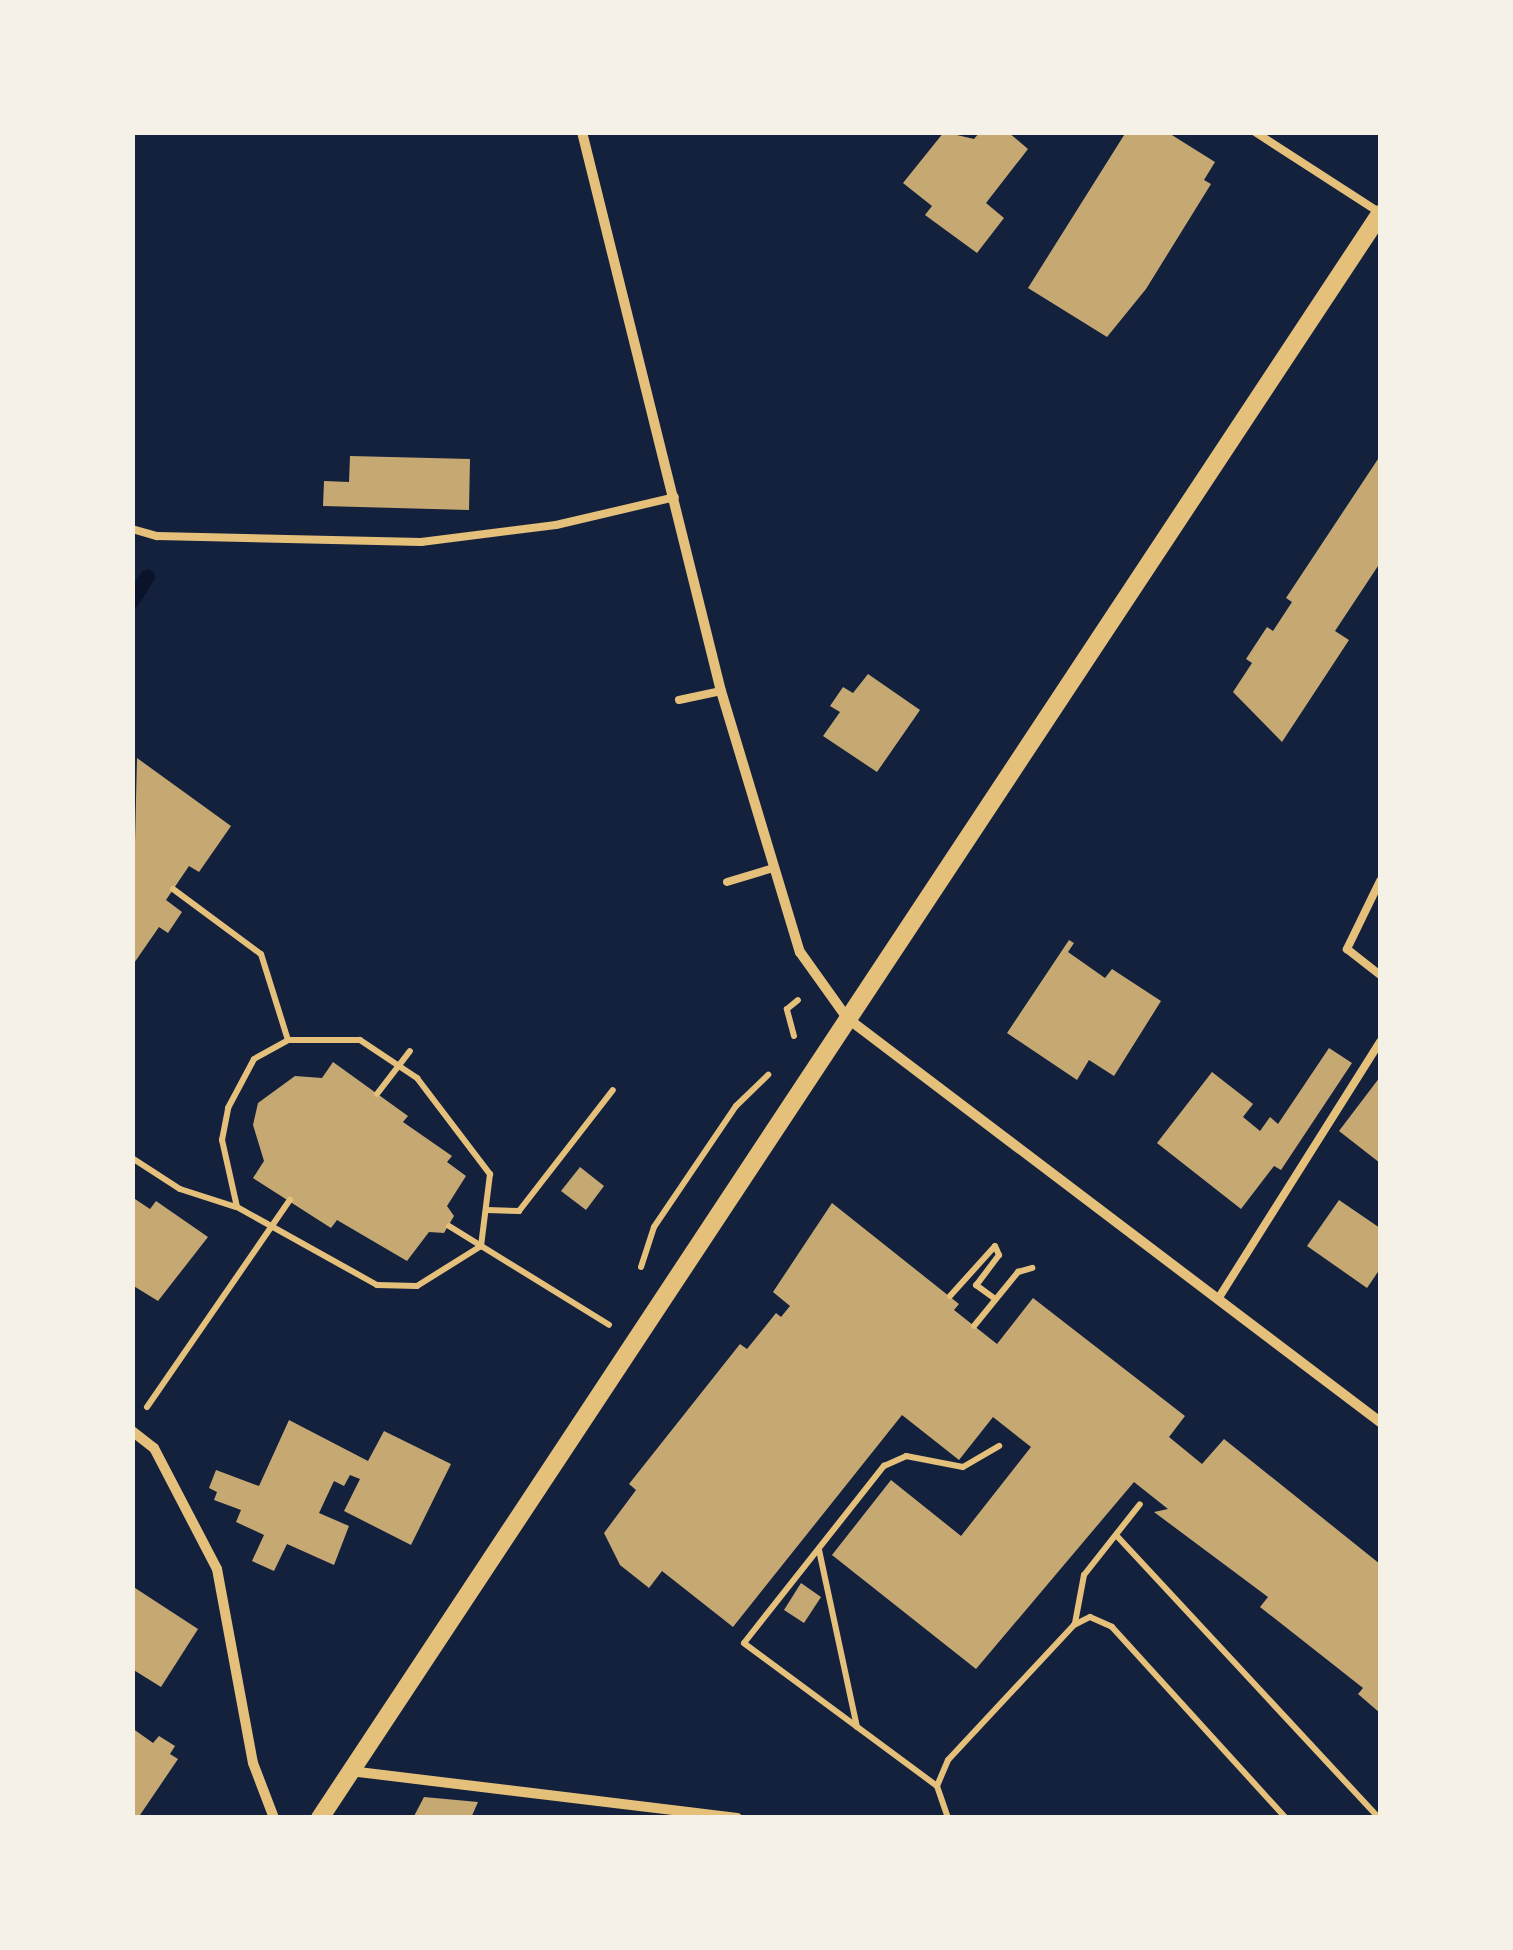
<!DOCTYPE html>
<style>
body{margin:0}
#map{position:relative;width:1513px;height:1950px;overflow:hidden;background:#14213d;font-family:Figtree,sans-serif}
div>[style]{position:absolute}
.stream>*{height:15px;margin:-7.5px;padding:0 7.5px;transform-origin:7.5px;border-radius:7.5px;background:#0b132b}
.building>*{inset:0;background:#c6a872}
.path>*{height:6px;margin:-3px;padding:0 3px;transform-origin:3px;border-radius:3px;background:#e5c07b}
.service>*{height:8px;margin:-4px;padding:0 4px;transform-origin:4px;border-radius:4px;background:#e5c07b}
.minor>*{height:10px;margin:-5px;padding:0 5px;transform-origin:5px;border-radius:5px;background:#e5c07b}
.tertiary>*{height:18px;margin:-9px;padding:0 9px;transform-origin:9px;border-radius:9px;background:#e5c07b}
span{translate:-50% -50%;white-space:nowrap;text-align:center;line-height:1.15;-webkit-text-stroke:9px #f6f1e7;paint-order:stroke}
.frame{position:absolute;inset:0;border:135px solid #f6f1e7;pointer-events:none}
</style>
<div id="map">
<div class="stream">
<i style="left:132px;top:600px;width:28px;rotate:-58deg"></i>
</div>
<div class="building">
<i style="clip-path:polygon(944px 132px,974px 139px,980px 132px,1008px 132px,1028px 149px,986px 203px,1004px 218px,977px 253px,925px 215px,932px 206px,903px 183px)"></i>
<i style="clip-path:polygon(1126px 132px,1167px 132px,1215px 162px,1204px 180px,1211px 184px,1146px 289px,1107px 337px,1028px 288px)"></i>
<i style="clip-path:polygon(350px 456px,470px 459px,469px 510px,323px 506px,324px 481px,349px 482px)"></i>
<i style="clip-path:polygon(1380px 456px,1380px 563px,1335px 631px,1349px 640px,1282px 742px,1233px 692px,1252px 663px,1246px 659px,1267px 627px,1273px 631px,1292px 602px,1286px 598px)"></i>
<i style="clip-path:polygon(868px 674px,920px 710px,877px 772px,823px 736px,840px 712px,830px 706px,843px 687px,853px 693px)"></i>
<i style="clip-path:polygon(137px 758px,231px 826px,199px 872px,189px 866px,166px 900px,182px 912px,168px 933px,159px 927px,132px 966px)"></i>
<i style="clip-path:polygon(1069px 940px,1074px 943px,1068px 952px,1105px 978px,1112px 969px,1161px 1001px,1114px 1076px,1089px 1060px,1077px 1080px,1007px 1033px)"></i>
<i style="clip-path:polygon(1329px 1048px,1352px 1063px,1281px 1170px,1274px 1166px,1241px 1209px,1157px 1143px,1212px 1072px,1253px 1104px,1243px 1117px,1260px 1131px,1270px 1117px,1278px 1124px)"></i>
<i style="clip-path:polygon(333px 1062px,408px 1116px,403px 1122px,452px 1156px,447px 1162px,466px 1176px,447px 1206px,454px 1216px,444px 1233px,429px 1232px,407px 1261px,337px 1220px,331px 1228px,253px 1178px,264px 1161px,253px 1125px,258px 1103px,295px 1076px,322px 1078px)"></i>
<i style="clip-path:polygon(1380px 1077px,1380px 1163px,1339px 1131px)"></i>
<i style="clip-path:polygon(580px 1167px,604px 1186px,586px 1210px,561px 1191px)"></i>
<i style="clip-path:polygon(132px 1197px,150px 1209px,156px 1201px,208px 1237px,158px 1301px,132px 1285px)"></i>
<i style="clip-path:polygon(1339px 1200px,1380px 1228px,1380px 1269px,1367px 1288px,1307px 1246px)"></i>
<i style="clip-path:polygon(832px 1203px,959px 1304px,954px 1310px,997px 1344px,1033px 1298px,1185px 1416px,1169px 1437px,1202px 1464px,1224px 1439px,1380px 1564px,1380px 1713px,1358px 1694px,1363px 1688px,1260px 1607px,1268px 1597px,1154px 1512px,1168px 1509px,1134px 1482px,976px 1669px,832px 1555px,891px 1480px,961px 1536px,1031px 1447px,993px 1417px,959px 1460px,902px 1415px,733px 1627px,662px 1571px,649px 1588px,620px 1565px,604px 1533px,636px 1490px,629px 1484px,740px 1344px,747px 1349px,776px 1313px,781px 1317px,790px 1306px,773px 1292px)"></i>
<i style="clip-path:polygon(289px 1420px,368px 1461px,384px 1431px,451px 1464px,411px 1545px,344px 1511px,360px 1479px,350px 1475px,344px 1486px,334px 1481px,319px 1513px,349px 1526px,334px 1565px,287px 1544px,274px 1571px,252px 1561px,264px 1535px,236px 1522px,241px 1510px,214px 1500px,217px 1492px,209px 1488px,216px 1470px,259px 1486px)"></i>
<i style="clip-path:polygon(801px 1583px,821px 1597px,804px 1623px,784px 1610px)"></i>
<i style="clip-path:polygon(132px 1586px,198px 1629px,161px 1687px,132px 1669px)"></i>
<i style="clip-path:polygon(132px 1728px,153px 1743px,159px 1736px,175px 1746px,170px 1754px,178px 1759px,138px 1818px,132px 1818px)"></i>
<i style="clip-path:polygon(424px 1797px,478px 1802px,471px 1818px,413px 1818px)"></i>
</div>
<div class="path">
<i style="left:173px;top:889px;width:109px;rotate:36.5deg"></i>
<i style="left:261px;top:954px;width:90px;rotate:72.6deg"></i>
<i style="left:794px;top:1036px;width:28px;rotate:-105deg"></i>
<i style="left:787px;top:1009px;width:14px;rotate:-39deg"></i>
<i style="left:288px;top:1040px;width:72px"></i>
<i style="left:360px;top:1040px;width:69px;rotate:33.7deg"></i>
<i style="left:417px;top:1078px;width:121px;rotate:52.8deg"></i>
<i style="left:490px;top:1174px;width:73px;rotate:97.1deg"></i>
<i style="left:481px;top:1246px;width:75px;rotate:148deg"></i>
<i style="left:417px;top:1286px;width:40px;rotate:-178.6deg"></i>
<i style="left:377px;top:1285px;width:160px;rotate:-150.9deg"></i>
<i style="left:237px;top:1207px;width:69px;rotate:-102.6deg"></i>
<i style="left:222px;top:1140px;width:33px;rotate:-79deg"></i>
<i style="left:228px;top:1108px;width:55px;rotate:-62deg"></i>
<i style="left:254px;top:1059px;width:39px;rotate:-29deg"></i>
<i style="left:377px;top:1094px;width:54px;rotate:-52.5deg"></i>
<i style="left:132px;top:1158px;width:57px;rotate:32.9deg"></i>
<i style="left:180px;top:1189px;width:59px;rotate:17.8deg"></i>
<i style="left:487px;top:1210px;width:32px;rotate:2deg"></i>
<i style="left:519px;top:1211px;width:153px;rotate:-52.2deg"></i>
<i style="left:449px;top:1226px;width:188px;rotate:31.7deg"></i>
<i style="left:641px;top:1267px;width:42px;rotate:-72deg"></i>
<i style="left:654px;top:1227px;width:146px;rotate:-55.9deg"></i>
<i style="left:736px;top:1106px;width:45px;rotate:-44.1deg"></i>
<i style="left:950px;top:1296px;width:67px;rotate:-48deg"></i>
<i style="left:995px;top:1246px;width:10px;rotate:66deg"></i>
<i style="left:999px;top:1255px;width:38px;rotate:127deg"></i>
<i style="left:976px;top:1285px;width:24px;rotate:36deg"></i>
<i style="left:974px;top:1326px;width:70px;rotate:-50.8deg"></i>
<i style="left:1018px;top:1272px;width:15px;rotate:-16deg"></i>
<i style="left:147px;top:1407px;width:252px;rotate:-55.4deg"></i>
<i style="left:1116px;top:1535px;width:386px;rotate:47.1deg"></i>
<i style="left:819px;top:1550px;width:181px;rotate:77.9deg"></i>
<i style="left:1075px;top:1623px;width:49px;rotate:-79.4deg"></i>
<i style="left:1084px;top:1575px;width:90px;rotate:-51.7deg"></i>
<i style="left:937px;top:1786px;width:240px;rotate:-143.5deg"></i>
<i style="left:744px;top:1643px;width:226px;rotate:-51.7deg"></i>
<i style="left:884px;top:1466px;width:24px;rotate:-24deg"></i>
<i style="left:906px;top:1456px;width:58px;rotate:10.9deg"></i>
<i style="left:963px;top:1467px;width:42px;rotate:-30.3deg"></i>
<i style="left:948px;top:1818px;width:34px;rotate:-109deg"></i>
<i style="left:937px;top:1786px;width:28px;rotate:-67deg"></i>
<i style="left:948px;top:1760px;width:185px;rotate:-47deg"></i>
<i style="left:1074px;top:1625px;width:18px;rotate:-27deg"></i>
<i style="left:1090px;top:1617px;width:24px;rotate:24deg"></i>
<i style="left:1112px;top:1627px;width:258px;rotate:47.7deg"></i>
</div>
<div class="service">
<i style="left:1255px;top:132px;width:149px;rotate:32.9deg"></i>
<i style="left:132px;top:529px;width:26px;rotate:16deg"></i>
<i style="left:157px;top:536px;width:264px;rotate:1.3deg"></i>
<i style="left:421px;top:542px;width:136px;rotate:-7.2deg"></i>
<i style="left:556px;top:525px;width:122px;rotate:-13.2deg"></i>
<i style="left:679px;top:700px;width:43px;rotate:-12.1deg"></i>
<i style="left:1380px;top:881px;width:76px;rotate:115.9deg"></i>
<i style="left:1347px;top:949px;width:42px;rotate:38.2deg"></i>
<i style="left:727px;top:882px;width:45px;rotate:-16.8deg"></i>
<i style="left:1218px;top:1299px;width:304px;rotate:-57.8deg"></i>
</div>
<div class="minor">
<i style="left:582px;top:132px;width:576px;rotate:76.04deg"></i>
<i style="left:721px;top:691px;width:273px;rotate:73.2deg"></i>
<i style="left:800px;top:952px;width:81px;rotate:54.5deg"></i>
<i style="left:847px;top:1018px;width:669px;rotate:37.16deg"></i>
<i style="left:132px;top:1431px;width:28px;rotate:38deg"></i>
<i style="left:154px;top:1448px;width:136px;rotate:62.5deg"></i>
<i style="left:217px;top:1569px;width:197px;rotate:79.5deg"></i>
<i style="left:253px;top:1763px;width:59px;rotate:69.1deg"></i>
<i style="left:350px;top:1771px;width:390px;rotate:6.9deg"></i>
</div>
<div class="tertiary">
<i style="left:320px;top:1818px;width:1923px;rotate:-56.54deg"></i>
</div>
<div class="frame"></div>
</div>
